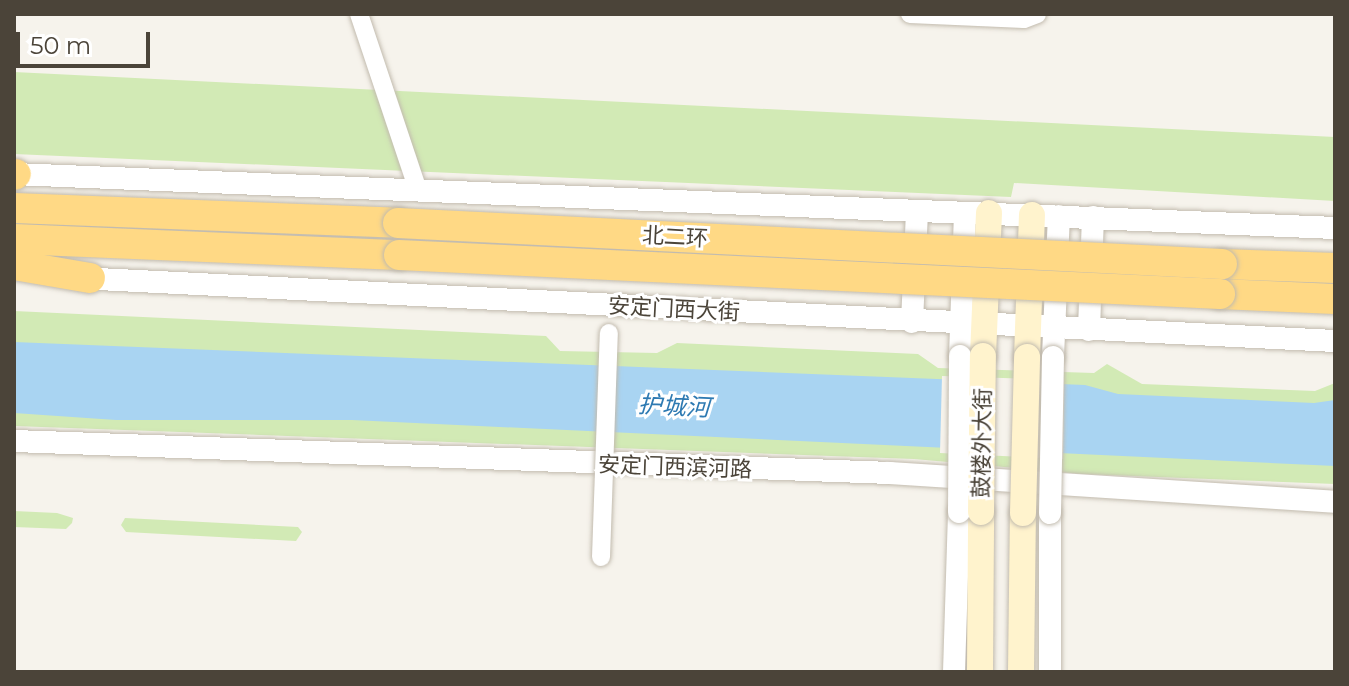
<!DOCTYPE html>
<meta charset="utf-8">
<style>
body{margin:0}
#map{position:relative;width:1349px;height:686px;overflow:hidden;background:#f6f3ec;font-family:Montserrat,"Noto Sans SC",sans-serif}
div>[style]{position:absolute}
.green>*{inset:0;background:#d2eab5}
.water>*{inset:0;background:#a9d4f2}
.pier>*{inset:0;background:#f6f3ec}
.roads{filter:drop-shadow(0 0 2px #c2bbae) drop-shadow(0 0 2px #c2bbae)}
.minor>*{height:18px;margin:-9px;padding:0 9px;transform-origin:9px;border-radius:9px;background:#fff}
.tertiary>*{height:22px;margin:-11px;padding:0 11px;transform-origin:11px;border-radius:11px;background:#fff}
.secondary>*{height:26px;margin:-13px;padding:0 13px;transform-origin:13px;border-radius:13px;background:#fff3cd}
.trunk>*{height:30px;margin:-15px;padding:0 15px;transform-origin:15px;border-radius:15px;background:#ffd985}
.bridges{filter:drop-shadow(0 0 2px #c2bbae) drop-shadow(0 0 2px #c2bbae)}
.minor-bridge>*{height:18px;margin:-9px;padding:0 9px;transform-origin:9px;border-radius:9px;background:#fff}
.tertiary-bridge>*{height:22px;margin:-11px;padding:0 11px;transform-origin:11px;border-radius:11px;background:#fff}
.secondary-bridge>*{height:26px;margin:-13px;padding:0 13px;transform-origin:13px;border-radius:13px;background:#fff3cd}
.trunk-bridge>*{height:30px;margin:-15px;padding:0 15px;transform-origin:15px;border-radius:15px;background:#ffd985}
span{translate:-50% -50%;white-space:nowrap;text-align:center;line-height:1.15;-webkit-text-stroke:6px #fff;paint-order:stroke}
.street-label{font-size:22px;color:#4b4439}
.water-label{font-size:24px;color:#2e7ab2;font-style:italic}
.frame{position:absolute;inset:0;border:16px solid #4b4439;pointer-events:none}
.scale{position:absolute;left:16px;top:32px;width:134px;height:36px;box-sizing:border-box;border:4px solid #4b4439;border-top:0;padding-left:10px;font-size:24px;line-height:28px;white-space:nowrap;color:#4b4439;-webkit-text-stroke:6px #fff;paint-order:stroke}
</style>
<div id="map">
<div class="green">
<i style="clip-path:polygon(14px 72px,1335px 137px,1335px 201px,1014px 183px,1011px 197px,14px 154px)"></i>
<i style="clip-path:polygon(14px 311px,546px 336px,560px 351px,657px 353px,677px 343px,918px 354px,938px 368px,1094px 373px,1107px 364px,1142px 384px,1315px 391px,1335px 383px,1335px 484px,1082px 474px,914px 459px,14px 426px)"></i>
<i style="clip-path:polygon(14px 511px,57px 513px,73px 518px,72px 523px,66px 529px,14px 527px)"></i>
<i style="clip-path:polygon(125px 518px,298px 527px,302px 532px,296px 541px,126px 532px,121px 525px)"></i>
</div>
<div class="water">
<i style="clip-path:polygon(14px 342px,1085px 385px,1118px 394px,1314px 403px,1335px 400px,1335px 466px,352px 420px,116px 420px,14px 413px)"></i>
</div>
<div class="pier">
<i style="clip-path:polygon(942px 376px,1064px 380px,1063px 459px,940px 453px)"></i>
</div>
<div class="roads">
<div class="minor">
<i style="left:359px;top:14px;width:186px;rotate:71.5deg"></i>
<i style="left:910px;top:14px;width:114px;rotate:2.5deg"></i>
<i style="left:1024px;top:19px;width:14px;rotate:-21deg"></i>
</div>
<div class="tertiary">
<i style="left:14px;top:174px;width:1322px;rotate:2.34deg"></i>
<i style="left:78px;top:278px;width:1259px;rotate:2.87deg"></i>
<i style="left:912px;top:322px;width:111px;rotate:-87.4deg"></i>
<i style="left:1089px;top:330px;width:113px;rotate:-88deg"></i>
<i style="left:960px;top:356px;width:143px;rotate:-88deg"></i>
<i style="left:1053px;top:357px;width:141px;rotate:-87.6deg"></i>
<i style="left:14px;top:441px;width:876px;rotate:2.09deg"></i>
<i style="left:889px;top:473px;width:447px;rotate:3.7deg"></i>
<i style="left:1050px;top:513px;width:159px;rotate:90deg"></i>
<i style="left:954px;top:672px;width:160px;rotate:-88.2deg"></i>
</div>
<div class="secondary">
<i style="left:983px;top:356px;width:143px;rotate:-87.6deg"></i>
<i style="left:1027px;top:357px;width:142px;rotate:-88deg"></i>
<i style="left:980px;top:672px;width:160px;rotate:-89.6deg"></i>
<i style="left:1021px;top:672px;width:159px;rotate:-89.3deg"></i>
</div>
<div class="trunk">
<i style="left:14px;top:175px;width:2px;rotate:-27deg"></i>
<i style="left:14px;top:208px;width:384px;rotate:2.2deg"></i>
<i style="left:14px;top:239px;width:385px;rotate:2.4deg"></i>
<i style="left:1222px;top:264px;width:113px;rotate:2deg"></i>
<i style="left:14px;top:265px;width:77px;rotate:9.7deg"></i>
<i style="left:1220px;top:294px;width:115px;rotate:2.5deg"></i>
</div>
</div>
<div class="bridges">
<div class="minor-bridge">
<i style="left:601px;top:557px;width:224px;rotate:-88deg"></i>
</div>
<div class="tertiary-bridge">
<i style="left:959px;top:512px;width:156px;rotate:-89.6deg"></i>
<i style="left:1050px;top:513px;width:156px;rotate:-88.9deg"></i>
</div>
<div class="secondary-bridge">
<i style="left:981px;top:512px;width:156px;rotate:-89.3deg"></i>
<i style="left:1023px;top:513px;width:156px;rotate:-88.5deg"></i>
</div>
<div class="trunk-bridge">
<i style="left:398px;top:223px;width:825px;rotate:2.85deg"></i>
<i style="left:399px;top:255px;width:822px;rotate:2.72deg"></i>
</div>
</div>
<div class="street-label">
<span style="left:675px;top:237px;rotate:3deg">北二环</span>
<span style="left:674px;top:309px;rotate:3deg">安定门西大街</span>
<span style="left:982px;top:443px;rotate:-89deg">鼓楼外大街</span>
<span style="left:675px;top:467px;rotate:2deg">安定门西滨河路</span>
</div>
<div class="water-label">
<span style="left:674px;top:406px;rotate:3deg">护城河</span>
</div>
<div class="frame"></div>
<div class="scale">50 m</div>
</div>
